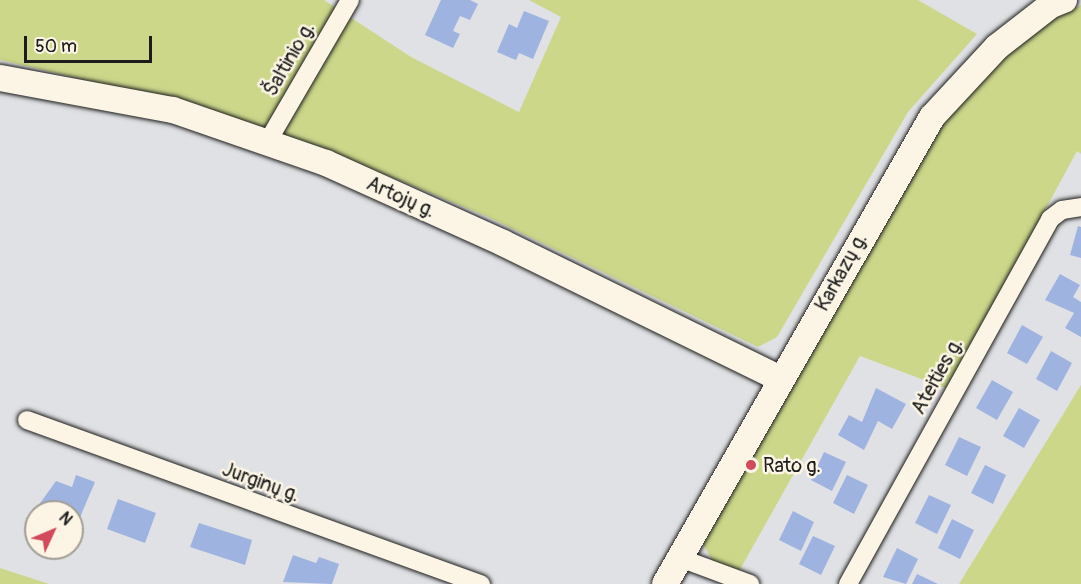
<!DOCTYPE html>
<meta charset="utf-8">
<style>
body{margin:0}
#map{position:relative;width:1081px;height:584px;overflow:hidden;background:#e0e1e4;font-family:Pangolin,sans-serif}
div>[style]{position:absolute}
.green>*{inset:0;background:#ccd78a}
.building>*{inset:0;background:#9fb3e1}
.roads{filter:drop-shadow(0 0 2px #1c1c1c) drop-shadow(0 0 2px #1c1c1c)}
.minor>*{height:18px;margin:-9px;padding:0 9px;transform-origin:9px;border-radius:9px;background:#fcf5e5}
.secondary>*{height:26px;margin:-13px;padding:0 13px;transform-origin:13px;border-radius:13px;background:#fcf5e5}
.dots>*{width:16px;height:16px;translate:-50% -50%;box-sizing:border-box;border:3px solid #fcf5e5;border-radius:50%}
span{translate:-50% -50%;white-space:nowrap;text-align:center;line-height:1.15;-webkit-text-stroke:5px #fcf5e5;paint-order:stroke}
.street-label{font-size:20px;color:#1c1c1c}
.poi-label{font-size:20px;color:#1c1c1c}
.left{translate:0 -50%;text-align:left}
.north{position:absolute;left:24px;top:500px;width:60px;height:60px;box-sizing:border-box;background:#fcf5e5;border:2px solid #a29e95;border-radius:50%;rotate:46deg;font-size:16px;font-weight:700;line-height:24px;text-align:center;color:#1c1c1c}
.north::after{content:'';display:block;margin:auto;width:21px;height:27px;background:#d1495b;clip-path:polygon(50% 0,100% 100%,50% 72%,0 100%)}
.scale{position:absolute;left:24px;top:36px;width:128px;height:27px;box-sizing:border-box;border:3px solid #1c1c1c;border-top:0;padding-left:8px;font-size:18px;line-height:21px;white-space:nowrap;color:#1c1c1c;-webkit-text-stroke:4px #fcf5e5;paint-order:stroke}
</style>
<div id="map">
<div class="green">
<i style="clip-path:polygon(0 0,324px 0,411px 57px,519px 112px,561px 17px,529px 0,918px 0,977px 34px,908px 112px,777px 337px,758px 347px,488px 217px,314px 145px,162px 98px,0 60px)"></i>
<i style="clip-path:polygon(1081px 5px,1081px 154px,1077px 151px,948px 389px,860px 356px,738px 573px,712px 560px,703px 544px,706px 529px,936px 130px,999px 58px,1048px 22px)"></i>
<i style="clip-path:polygon(1081px 385px,1081px 584px,959px 584px)"></i>
<i style="clip-path:polygon(0 568px,49px 584px,0 584px)"></i>
</div>
<div class="building">
<i style="clip-path:polygon(441px 0,470px 0,478px 4px,470px 20px,460px 16px,453px 31px,460px 34px,453px 48px,425px 35px)"></i>
<i style="clip-path:polygon(524px 11px,549px 21px,533px 59px,519px 53px,516px 60px,497px 52px,509px 24px,517px 28px)"></i>
<i style="clip-path:polygon(1078px 226px,1081px 227px,1081px 258px,1070px 255px)"></i>
<i style="clip-path:polygon(1060px 274px,1080px 285px,1073px 297px,1081px 302px,1081px 337px,1065px 328px,1074px 313px,1045px 300px)"></i>
<i style="clip-path:polygon(1022px 325px,1043px 337px,1027px 364px,1007px 353px)"></i>
<i style="clip-path:polygon(1051px 351px,1072px 363px,1057px 391px,1036px 379px)"></i>
<i style="clip-path:polygon(992px 380px,1013px 392px,997px 420px,976px 408px)"></i>
<i style="clip-path:polygon(876px 388px,906px 404px,892px 429px,878px 421px,864px 450px,838px 435px,849px 415px,862px 422px)"></i>
<i style="clip-path:polygon(1019px 408px,1040px 420px,1024px 448px,1003px 436px)"></i>
<i style="clip-path:polygon(959px 437px,981px 447px,967px 476px,945px 465px)"></i>
<i style="clip-path:polygon(824px 452px,846px 462px,832px 491px,811px 480px)"></i>
<i style="clip-path:polygon(985px 465px,1006px 475px,993px 504px,971px 493px)"></i>
<i style="clip-path:polygon(76px 475px,95px 482px,72px 536px,72px 512px,63px 512px,65px 507px,57px 503px,51px 512px,38px 506px,56px 481px,72px 487px)"></i>
<i style="clip-path:polygon(847px 475px,868px 485px,854px 514px,833px 503px)"></i>
<i style="clip-path:polygon(929px 495px,951px 505px,937px 534px,915px 523px)"></i>
<i style="clip-path:polygon(118px 499px,156px 513px,145px 543px,107px 529px)"></i>
<i style="clip-path:polygon(793px 511px,814px 522px,801px 551px,779px 540px)"></i>
<i style="clip-path:polygon(952px 519px,974px 530px,960px 559px,938px 548px)"></i>
<i style="clip-path:polygon(199px 523px,252px 540px,245px 565px,190px 547px)"></i>
<i style="clip-path:polygon(813px 536px,835px 546px,821px 575px,799px 564px)"></i>
<i style="clip-path:polygon(897px 548px,918px 559px,906px 584px,883px 577px)"></i>
<i style="clip-path:polygon(293px 555px,316px 563px,319px 557px,339px 564px,332px 584px,283px 582px)"></i>
<i style="clip-path:polygon(917px 574px,938px 584px,912px 584px)"></i>
</div>
<div class="roads">
<div class="minor">
<i style="left:268px;top:141px;width:163px;rotate:-59.8deg"></i>
<i style="left:27px;top:420px;width:483px;rotate:19.9deg"></i>
<i style="left:680px;top:558px;width:75px;rotate:20.4deg"></i>
<i style="left:848px;top:584px;width:417px;rotate:-61deg"></i>
<i style="left:1050px;top:219px;width:15px;rotate:-37deg"></i>
<i style="left:1062px;top:210px;width:19px;rotate:-9deg"></i>
</div>
<div class="secondary">
<i style="left:0;top:78px;width:176px;rotate:10.5deg"></i>
<i style="left:173px;top:110px;width:162px;rotate:19.1deg"></i>
<i style="left:326px;top:163px;width:194px;rotate:24.3deg"></i>
<i style="left:503px;top:243px;width:309px;rotate:26.1deg"></i>
<i style="left:665px;top:584px;width:538px;rotate:-60.24deg"></i>
<i style="left:932px;top:117px;width:96px;rotate:-47.1deg"></i>
<i style="left:997px;top:47px;width:68px;rotate:-37.9deg"></i>
<i style="left:1051px;top:5px;width:14px;rotate:-21deg"></i>
</div>
</div>
<div class="dots">
<i style="left:751px;top:465px;background:#d1495b"></i>
</div>
<div class="street-label">
<span style="left:289px;top:59px;rotate:-60deg">Šaltinio g.</span>
<span style="left:401px;top:197px;rotate:24deg">Artojų g.</span>
<span style="left:841px;top:272px;rotate:-61deg">Karkazų g.</span>
<span style="left:937px;top:376px;rotate:-61deg">Ateities g.</span>
<span style="left:261px;top:482px;rotate:20deg">Jurginų g.</span>
</div>
<div class="poi-label">
<span class="left" style="left:763px;top:465px">Rato g.</span>
</div>
<div class="north">N</div>
<div class="scale">50 m</div>
</div>
